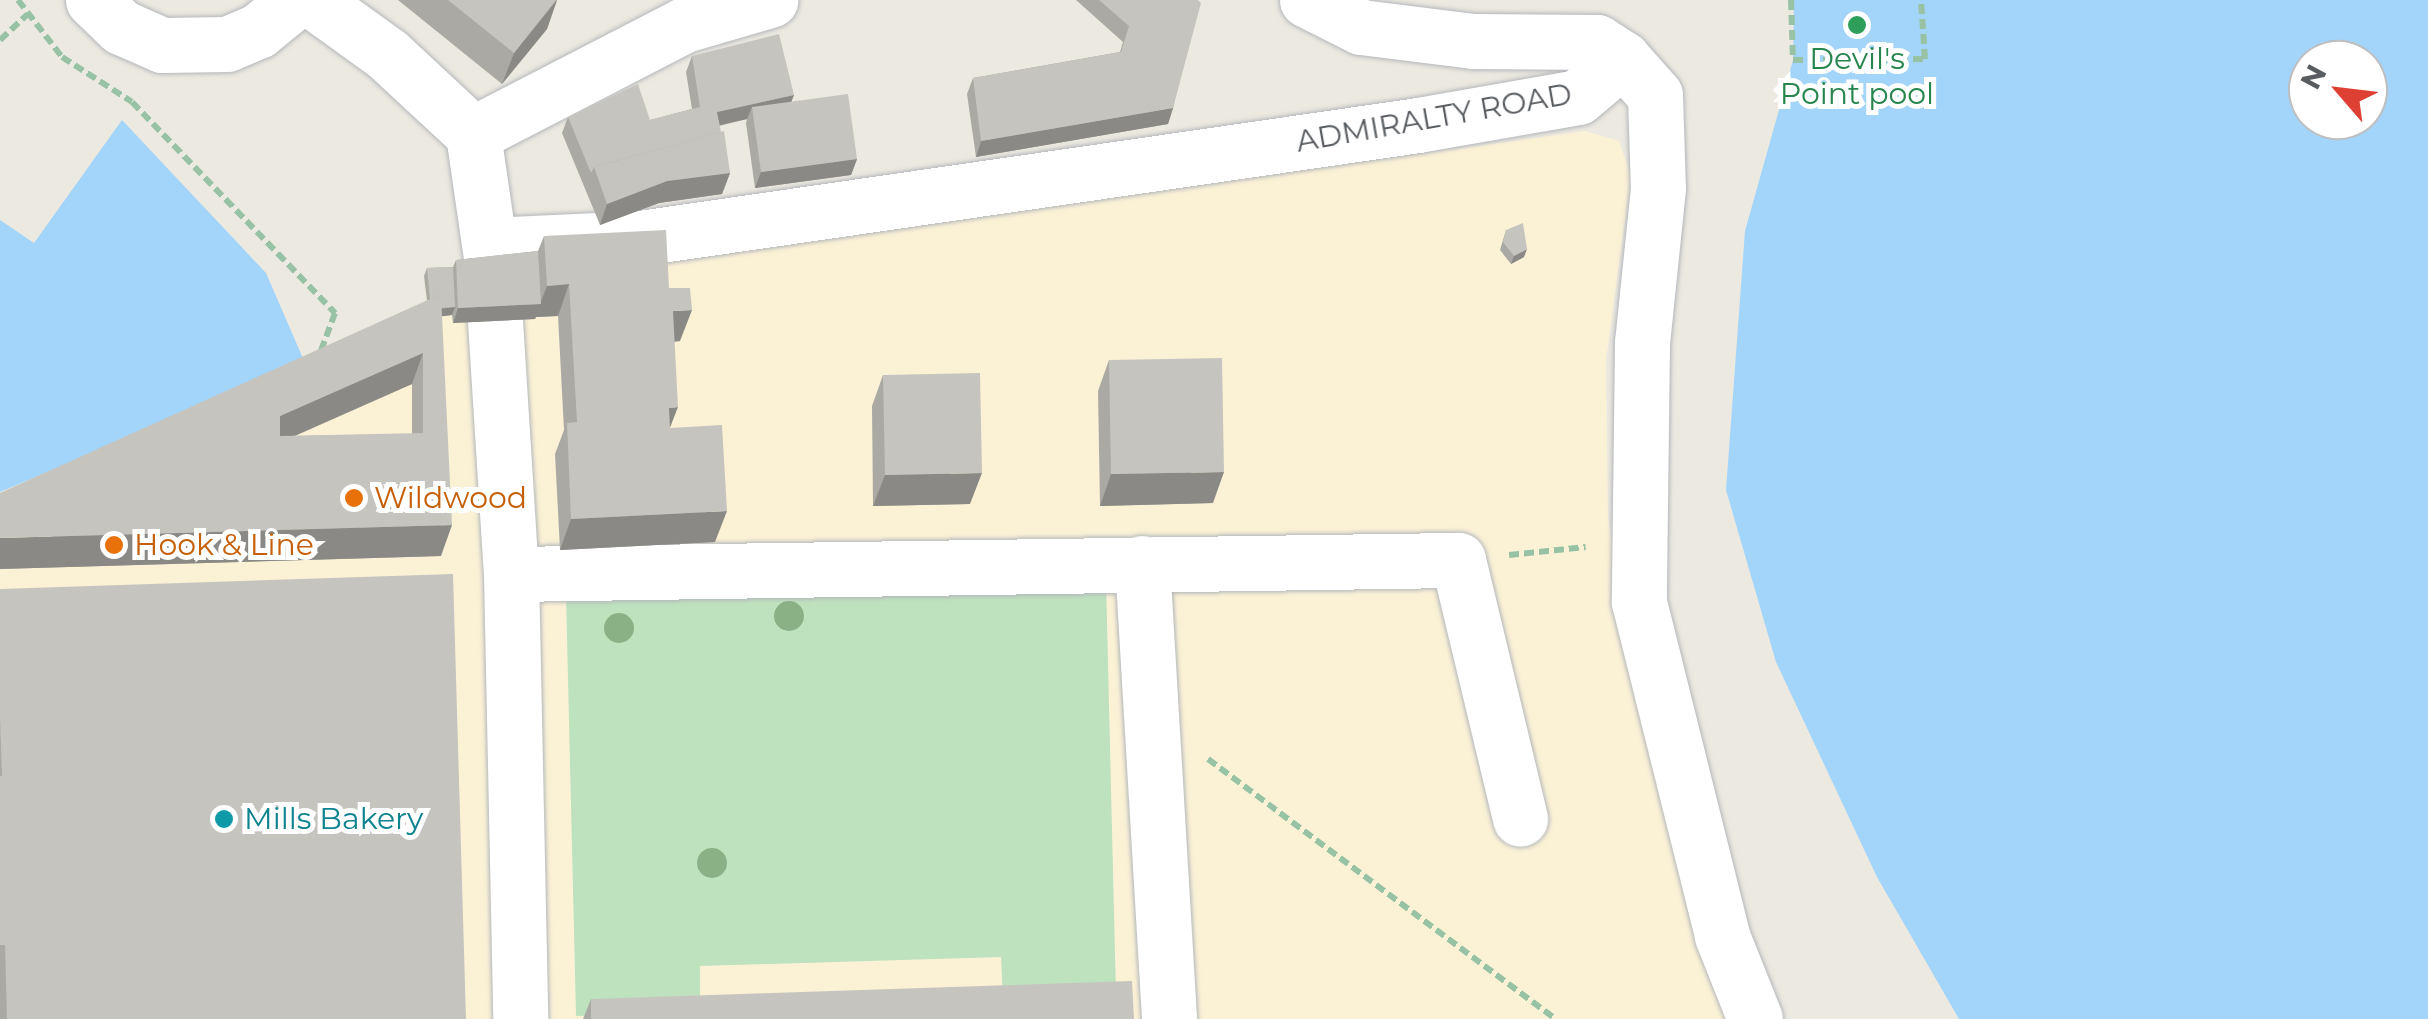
<!DOCTYPE html>
<style>
body{margin:0}
#map{position:relative;width:2428px;height:1019px;overflow:hidden;background:#ece9e1;font-family:Montserrat,sans-serif}
div>[style]{position:absolute}
.commercial>*{inset:0;background:#fbf2d6}
.green>*{inset:0;background:#bee2be}
.water>*{inset:0;background:#a3d4fa}
.path>*{height:6px;margin-top:-3px;transform-origin:0;background:repeating-linear-gradient(90deg,#98c2a4 0 10px,transparent 0 15px)}
.roads{filter:drop-shadow(0 0 2px #b4b7bb) drop-shadow(0 0 2px #b4b7bb)}
.minor>*{height:55px;margin:-27.5px;padding:0 27.5px;transform-origin:27.5px;border-radius:27.5px;background:#fff}
.trees>*{width:30px;height:30px;margin:-15px;border-radius:50%;background:#8ab086}
.wall>*{inset:0;background:#aaa9a3}
.shaded-wall>*{inset:0;background:#8b8985}
.building>*{inset:0;background:#c6c4be}
.dots>*{width:28px;height:28px;translate:-50% -50%;box-sizing:border-box;border:5px solid #fff;border-radius:50%}
span{translate:-50% -50%;white-space:nowrap;text-align:center;line-height:1.15;-webkit-text-stroke:10px #fff;paint-order:stroke}
.leisure-label{font-size:30px;color:#27864d}
.street-label{font-size:30px;color:#595d61}
.food-label{font-size:30px;color:#c56008}
.left{translate:0 -50%;text-align:left}
.culture-label{font-size:30px;color:#0d838f}
.north{position:absolute;left:2288px;top:40px;width:100px;height:100px;box-sizing:border-box;background:#fff;border:2px solid #bdbec0;border-radius:50%;rotate:298deg;font-size:28px;font-weight:700;line-height:40px;text-align:center;color:#595d61}
.north::after{content:'';display:block;margin:auto;width:35px;height:45px;background:#df4034;clip-path:polygon(50% 0,100% 100%,50% 72%,0 100%)}
</style>
<div id="map">
<div class="commercial">
<i style="clip-path:polygon(1585px 131px,1619px 141px,1631px 176px,1606px 360px,1608px 519px,1636px 679px,1739px 1019px,0 1019px,0 519px,429px 325px,424px 276px,654px 261px)"></i>
</div>
<div class="green">
<i style="clip-path:polygon(1106px 580px,1116px 995px,1003px 998px,1001px 957px,700px 966px,700px 1013px,576px 1016px,566px 595px)"></i>
</div>
<div class="water">
<i style="clip-path:polygon(evenodd,1794px 0,2428px 0,2428px 1019px,1959px 1019px,1877px 877px,1776px 662px,1726px 490px,1745px 231px,1793px 60px,1794px 0,2308px 60px,2368px 60px,2368px 120px,2308px 120px,2308px 60px)"></i>
<i style="clip-path:polygon(122px 120px,266px 273px,305px 363px,0 492px,0 220px,34px 243px)"></i>
</div>
<div class="path">
<i style="left:18px;top:0;width:72px;rotate:52.3deg"></i>
<i style="left:62px;top:57px;width:83px;rotate:32.7deg"></i>
<i style="left:132px;top:102px;width:293px;rotate:46.1deg"></i>
<i style="left:335px;top:313px;width:46px;rotate:110.4deg"></i>
<i style="left:1791px;top:0;width:60px;rotate:88.1deg"></i>
<i style="left:1793px;top:60px;width:132px;rotate:-0.4deg"></i>
<i style="left:1925px;top:59px;width:59px;rotate:-93.9deg"></i>
<i style="left:0;top:40px;width:37px;rotate:-43deg"></i>
<i style="left:1509px;top:555px;width:77px;rotate:-5.9deg"></i>
<i style="left:1208px;top:759px;width:434px;rotate:36.8deg"></i>
</div>
<div class="roads">
<div class="minor">
<i style="left:93px;top:0;width:39px;rotate:44deg"></i>
<i style="left:121px;top:27px;width:45px;rotate:23.7deg"></i>
<i style="left:162px;top:45px;width:65px;rotate:-0.9deg"></i>
<i style="left:227px;top:44px;width:34px;rotate:-23deg"></i>
<i style="left:258px;top:31px;width:49px;rotate:-39.2deg"></i>
<i style="left:312px;top:0;width:92px;rotate:35.8deg"></i>
<i style="left:387px;top:54px;width:117px;rotate:42.9deg"></i>
<i style="left:473px;top:134px;width:138px;rotate:81.7deg"></i>
<i style="left:1307px;top:0;width:60px;rotate:26.6deg"></i>
<i style="left:1361px;top:27px;width:113px;rotate:7.1deg"></i>
<i style="left:1473px;top:41px;width:124px;rotate:0.5deg"></i>
<i style="left:1597px;top:42px;width:31px;rotate:33deg"></i>
<i style="left:1623px;top:59px;width:48px;rotate:48.4deg"></i>
<i style="left:1655px;top:95px;width:93px;rotate:88.2deg"></i>
<i style="left:1658px;top:188px;width:155px;rotate:95.9deg"></i>
<i style="left:1642px;top:342px;width:260px;rotate:90.7deg"></i>
<i style="left:1639px;top:602px;width:344px;rotate:76deg"></i>
<i style="left:1722px;top:936px;width:89px;rotate:68.3deg"></i>
<i style="left:473px;top:134px;width:237px;rotate:-27.3deg"></i>
<i style="left:684px;top:25px;width:90px;rotate:-16.2deg"></i>
<i style="left:490px;top:245px;width:150px;rotate:-2.7deg"></i>
<i style="left:640px;top:238px;width:786px;rotate:-8.26deg"></i>
<i style="left:1418px;top:125px;width:162px;rotate:-9.9deg"></i>
<i style="left:1578px;top:97px;width:59px;rotate:-40.2deg"></i>
<i style="left:495px;top:321px;width:254px;rotate:86.4deg"></i>
<i style="left:511px;top:574px;width:445px;rotate:88.8deg"></i>
<i style="left:1142px;top:563px;width:457px;rotate:86.6deg"></i>
<i style="left:511px;top:574px;width:947px;rotate:-0.85deg"></i>
<i style="left:1458px;top:560px;width:266px;rotate:76.5deg"></i>
</div>
</div>
<div class="trees">
<i style="left:789px;top:616px"></i>
<i style="left:619px;top:628px"></i>
<i style="left:712px;top:863px"></i>
</div>
<div class="wall">
<i style="clip-path:polygon(398px 0,557px 0,547px 29px,502px 84px)"></i>
<i style="clip-path:polygon(1076px 0,1198px 0,1173px 108px,1168px 124px,976px 157px,967px 94px,973px 78px,1120px 52px,1123px 42px)"></i>
<i style="clip-path:polygon(692px 56px,794px 95px,791px 102px,857px 159px,851px 175px,755px 188px,746px 123px,747px 119px,719px 126px,730px 173px,722px 194px,659px 203px,600px 225px,562px 133px,568px 117px,650px 120px,692px 109px,686px 72px)"></i>
<i style="clip-path:polygon(1506px 230px,1524px 257px,1511px 264px,1500px 250px)"></i>
<i style="clip-path:polygon(evenodd,544px 236px,669px 288px,680px 341px,674px 342px,670px 428px,715px 542px,560px 550px,555px 454px,564px 430px,558px 316px,536px 317px,535px 319px,453px 323px,452px 315px,442px 316px,441px 556px,0 569px,427px 301px,424px 276px,427px 268px,453px 267px,456px 260px,538px 251px,544px 236px,412px 384px,412px 434px,295px 436px,412px 384px)"></i>
<i style="clip-path:polygon(1109px 360px,1213px 503px,1100px 506px,1098px 391px)"></i>
<i style="clip-path:polygon(883px 375px,970px 504px,873px 506px,872px 406px)"></i>
<i style="clip-path:polygon(0 589px,466px 1019px,0 1019px)"></i>
<i style="clip-path:polygon(591px 999px,1134px 1019px,583px 1019px)"></i>
</div>
<div class="shaded-wall">
<i style="clip-path:polygon(557px 0,547px 29px,502px 84px,514px 53px)"></i>
<i style="clip-path:polygon(794px 95px,788px 110px,752px 107px,747px 119px,711px 127px,717px 112px)"></i>
<i style="clip-path:polygon(1173px 108px,1168px 124px,976px 157px,981px 141px)"></i>
<i style="clip-path:polygon(857px 159px,851px 175px,755px 188px,761px 172px)"></i>
<i style="clip-path:polygon(730px 173px,722px 194px,659px 203px,600px 225px,607px 204px,667px 181px)"></i>
<i style="clip-path:polygon(1527px 249px,1524px 257px,1511px 264px,1514px 256px)"></i>
<i style="clip-path:polygon(569px 284px,558px 316px,536px 317px,535px 319px,453px 323px,458px 308px,540px 304px,547px 286px)"></i>
<i style="clip-path:polygon(455px 307px,452px 315px,429px 318px,432px 310px)"></i>
<i style="clip-path:polygon(692px 310px,680px 341px,662px 342px,673px 311px)"></i>
<i style="clip-path:polygon(423px 353px,412px 384px,269px 447px,280px 416px)"></i>
<i style="clip-path:polygon(678px 407px,666px 438px,669px 408px)"></i>
<i style="clip-path:polygon(1224px 472px,1213px 503px,1100px 506px,1111px 474px)"></i>
<i style="clip-path:polygon(982px 473px,970px 504px,873px 506px,885px 475px)"></i>
<i style="clip-path:polygon(727px 511px,715px 542px,560px 550px,571px 519px)"></i>
<i style="clip-path:polygon(452px 525px,441px 556px,0 569px,0 538px)"></i>
</div>
<div class="building">
<i style="clip-path:polygon(448px 0,556px 0,514px 53px)"></i>
<i style="clip-path:polygon(1099px 0,1198px 0,1201px 3px,1173px 108px,981px 141px,973px 78px,1121px 52px,1129px 26px)"></i>
<i style="clip-path:polygon(779px 34px,794px 95px,717px 112px,721px 132px,594px 167px,591px 173px,568px 117px,638px 84px,650px 120px,700px 107px,692px 56px)"></i>
<i style="clip-path:polygon(848px 94px,857px 159px,761px 172px,752px 107px)"></i>
<i style="clip-path:polygon(724px 131px,730px 173px,667px 181px,607px 204px,594px 167px)"></i>
<i style="clip-path:polygon(1523px 223px,1527px 249px,1514px 256px,1503px 242px,1506px 230px)"></i>
<i style="clip-path:polygon(666px 230px,669px 288px,690px 288px,692px 310px,673px 311px,678px 407px,669px 408px,670px 428px,722px 425px,727px 511px,571px 519px,567px 423px,577px 422px,569px 284px,547px 286px,544px 236px)"></i>
<i style="clip-path:polygon(538px 251px,541px 304px,458px 308px,456px 260px)"></i>
<i style="clip-path:polygon(453px 267px,455px 307px,441px 308px,441px 294px,430px 299px,427px 268px)"></i>
<i style="clip-path:polygon(evenodd,441px 294px,452px 525px,0 538px,0 493px,441px 294px,423px 353px,423px 433px,280px 436px,280px 416px,423px 353px)"></i>
<i style="clip-path:polygon(1222px 358px,1224px 472px,1111px 474px,1109px 360px)"></i>
<i style="clip-path:polygon(980px 373px,982px 473px,885px 475px,883px 375px)"></i>
<i style="clip-path:polygon(453px 574px,466px 1019px,7px 1019px,5px 945px,0 945px,0 776px,2px 776px,0 718px,0 589px)"></i>
<i style="clip-path:polygon(1132px 981px,1134px 1019px,591px 1019px,591px 999px)"></i>
</div>
<div class="dots">
<i style="left:1857px;top:25px;background:#2e9e5b"></i>
<i style="left:354px;top:498px;background:#e8710a"></i>
<i style="left:114px;top:545px;background:#e8710a"></i>
<i style="left:224px;top:819px;background:#0f9aa8"></i>
</div>
<div class="leisure-label">
<span style="left:1857px;top:76px">Devil's<br>Point pool</span>
</div>
<div class="street-label">
<span style="left:1434px;top:118px;rotate:-10deg">ADMIRALTY ROAD</span>
</div>
<div class="food-label">
<span class="left" style="left:374px;top:498px">Wildwood</span>
<span class="left" style="left:134px;top:545px">Hook &amp; Line</span>
</div>
<div class="culture-label">
<span class="left" style="left:244px;top:819px">Mills Bakery</span>
</div>
<div class="north">N</div>
</div>
